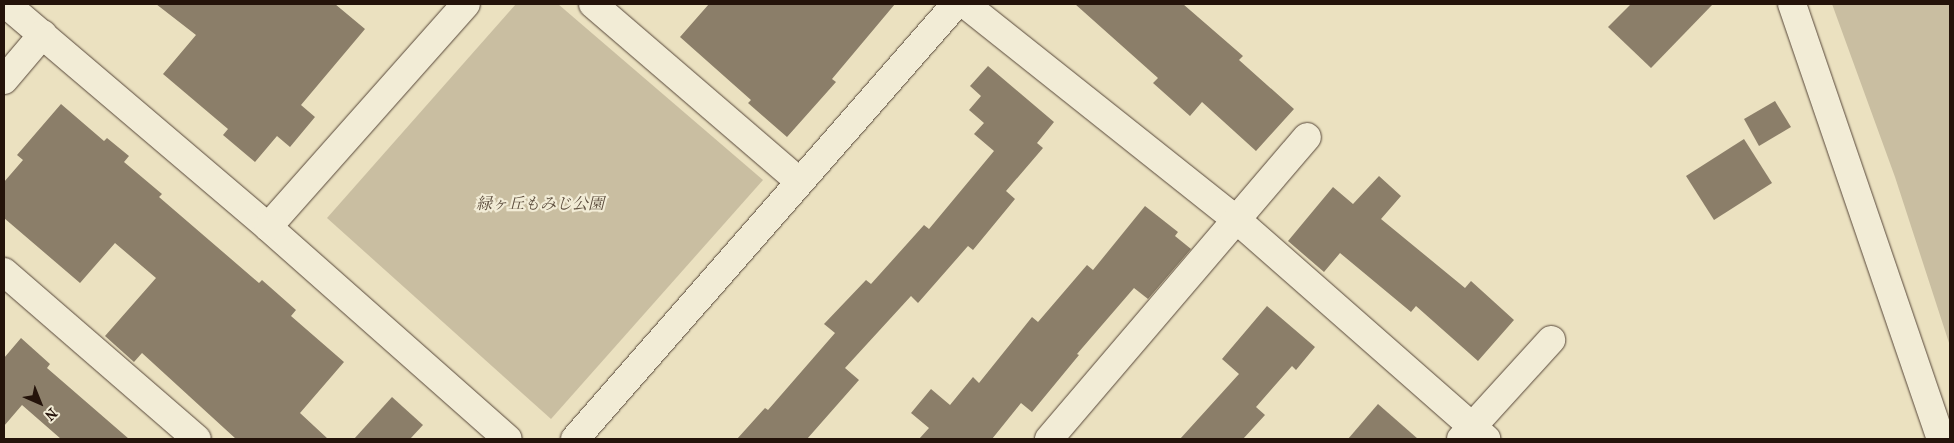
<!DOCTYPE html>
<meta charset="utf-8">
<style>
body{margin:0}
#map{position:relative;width:1954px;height:443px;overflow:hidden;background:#ebe1c0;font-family:"IM FELL French Canon","Noto Serif JP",serif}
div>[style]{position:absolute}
.green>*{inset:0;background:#c9bea1}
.building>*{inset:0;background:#8b7e69}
.roads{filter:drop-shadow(0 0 1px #564638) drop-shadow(0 0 1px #564638)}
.minor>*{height:28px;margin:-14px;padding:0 14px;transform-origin:14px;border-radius:14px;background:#f2ecd6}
span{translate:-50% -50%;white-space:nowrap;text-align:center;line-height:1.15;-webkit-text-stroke:4.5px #f2ecd6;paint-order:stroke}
.park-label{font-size:16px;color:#5e4f3f;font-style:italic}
.frame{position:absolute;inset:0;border:5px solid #24130a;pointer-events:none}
.north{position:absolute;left:15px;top:378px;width:50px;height:50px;-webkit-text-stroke:4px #f2ecd6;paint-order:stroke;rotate:136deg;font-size:14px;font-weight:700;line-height:20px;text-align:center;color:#24130a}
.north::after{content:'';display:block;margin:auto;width:18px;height:22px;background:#24130a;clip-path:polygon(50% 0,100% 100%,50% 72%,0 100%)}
</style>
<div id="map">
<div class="green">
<i style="clip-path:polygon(516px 4px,558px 4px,763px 180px,551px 419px,327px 218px)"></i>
<i style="clip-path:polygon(1832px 4px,1950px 4px,1950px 346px,1895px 177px)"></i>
</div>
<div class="building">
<i style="clip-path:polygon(156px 4px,335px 4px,365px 29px,301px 105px,315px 117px,290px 147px,277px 136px,255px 162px,223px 135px,228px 129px,163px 74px,196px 35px)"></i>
<i style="clip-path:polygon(709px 4px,895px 4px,832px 79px,836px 82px,787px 137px,748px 103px,751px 100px,680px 37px)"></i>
<i style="clip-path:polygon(1075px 4px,1183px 4px,1243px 56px,1239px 60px,1294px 109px,1256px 151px,1202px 102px,1190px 116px,1153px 83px,1158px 78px)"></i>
<i style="clip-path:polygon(1631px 4px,1713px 4px,1651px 68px,1608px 27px)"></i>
<i style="clip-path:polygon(988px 66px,1054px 122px,1037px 143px,1043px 148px,1006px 191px,1015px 199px,973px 250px,968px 246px,918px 303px,911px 296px,845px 368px,859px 380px,807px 439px,737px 439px,765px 408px,768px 410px,835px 333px,824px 324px,866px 280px,871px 284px,924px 225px,929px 229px,994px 151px,974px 134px,984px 123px,969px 110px,981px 96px,970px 86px)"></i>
<i style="clip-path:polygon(1775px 101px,1791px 127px,1759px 146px,1744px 119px)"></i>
<i style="clip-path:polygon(61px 104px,104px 141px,107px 138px,129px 156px,124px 162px,162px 194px,159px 197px,259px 283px,262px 280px,296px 310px,291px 316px,344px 362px,300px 413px,328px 439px,236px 439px,142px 353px,134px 362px,105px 336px,156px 278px,115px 243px,80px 283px,4px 218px,4px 182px,23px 160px,17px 155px)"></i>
<i style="clip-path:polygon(1744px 139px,1772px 183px,1714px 220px,1686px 176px)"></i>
<i style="clip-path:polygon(1379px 176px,1401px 196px,1381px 219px,1465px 288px,1471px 281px,1514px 320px,1478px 361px,1416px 306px,1411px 312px,1340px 253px,1324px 272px,1288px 241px,1333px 187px,1353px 204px)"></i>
<i style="clip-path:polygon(1145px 206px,1178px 232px,1175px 236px,1191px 249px,1148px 299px,1134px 288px,1077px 354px,1079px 355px,1032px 412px,1021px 403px,992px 439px,919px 439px,929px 428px,911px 413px,931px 389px,950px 405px,973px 377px,979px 383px,1032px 317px,1038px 322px,1087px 265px,1093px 270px)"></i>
<i style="clip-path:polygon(1267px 306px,1315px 347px,1296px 370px,1292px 366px,1256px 407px,1265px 415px,1243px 439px,1180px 439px,1239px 374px,1222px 359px)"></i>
<i style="clip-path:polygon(21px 338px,50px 364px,47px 368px,129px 439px,61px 439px,22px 405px,4px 426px,4px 358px)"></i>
<i style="clip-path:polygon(392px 397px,423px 425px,410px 439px,354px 439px)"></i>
<i style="clip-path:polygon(1378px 404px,1418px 439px,1348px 439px)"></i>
</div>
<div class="roads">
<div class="minor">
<i style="left:6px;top:4px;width:344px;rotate:40.4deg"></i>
<i style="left:268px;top:227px;width:320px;rotate:41.5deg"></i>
<i style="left:593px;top:4px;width:272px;rotate:40.7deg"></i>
<i style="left:965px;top:4px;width:347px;rotate:38.5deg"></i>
<i style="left:1237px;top:220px;width:332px;rotate:41.3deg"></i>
<i style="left:1792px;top:4px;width:460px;rotate:71.1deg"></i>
<i style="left:4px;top:80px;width:60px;rotate:-49.7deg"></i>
<i style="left:268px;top:227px;width:298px;rotate:-48.4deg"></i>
<i style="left:4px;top:272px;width:255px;rotate:40.9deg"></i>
<i style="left:575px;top:439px;width:578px;rotate:-48.79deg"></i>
<i style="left:1049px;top:439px;width:397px;rotate:-49.5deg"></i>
<i style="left:1461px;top:439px;width:134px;rotate:-47.7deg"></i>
</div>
</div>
<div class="park-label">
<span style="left:540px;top:204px">緑ヶ丘もみじ公園</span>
</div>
<div class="frame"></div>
<div class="north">N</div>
</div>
